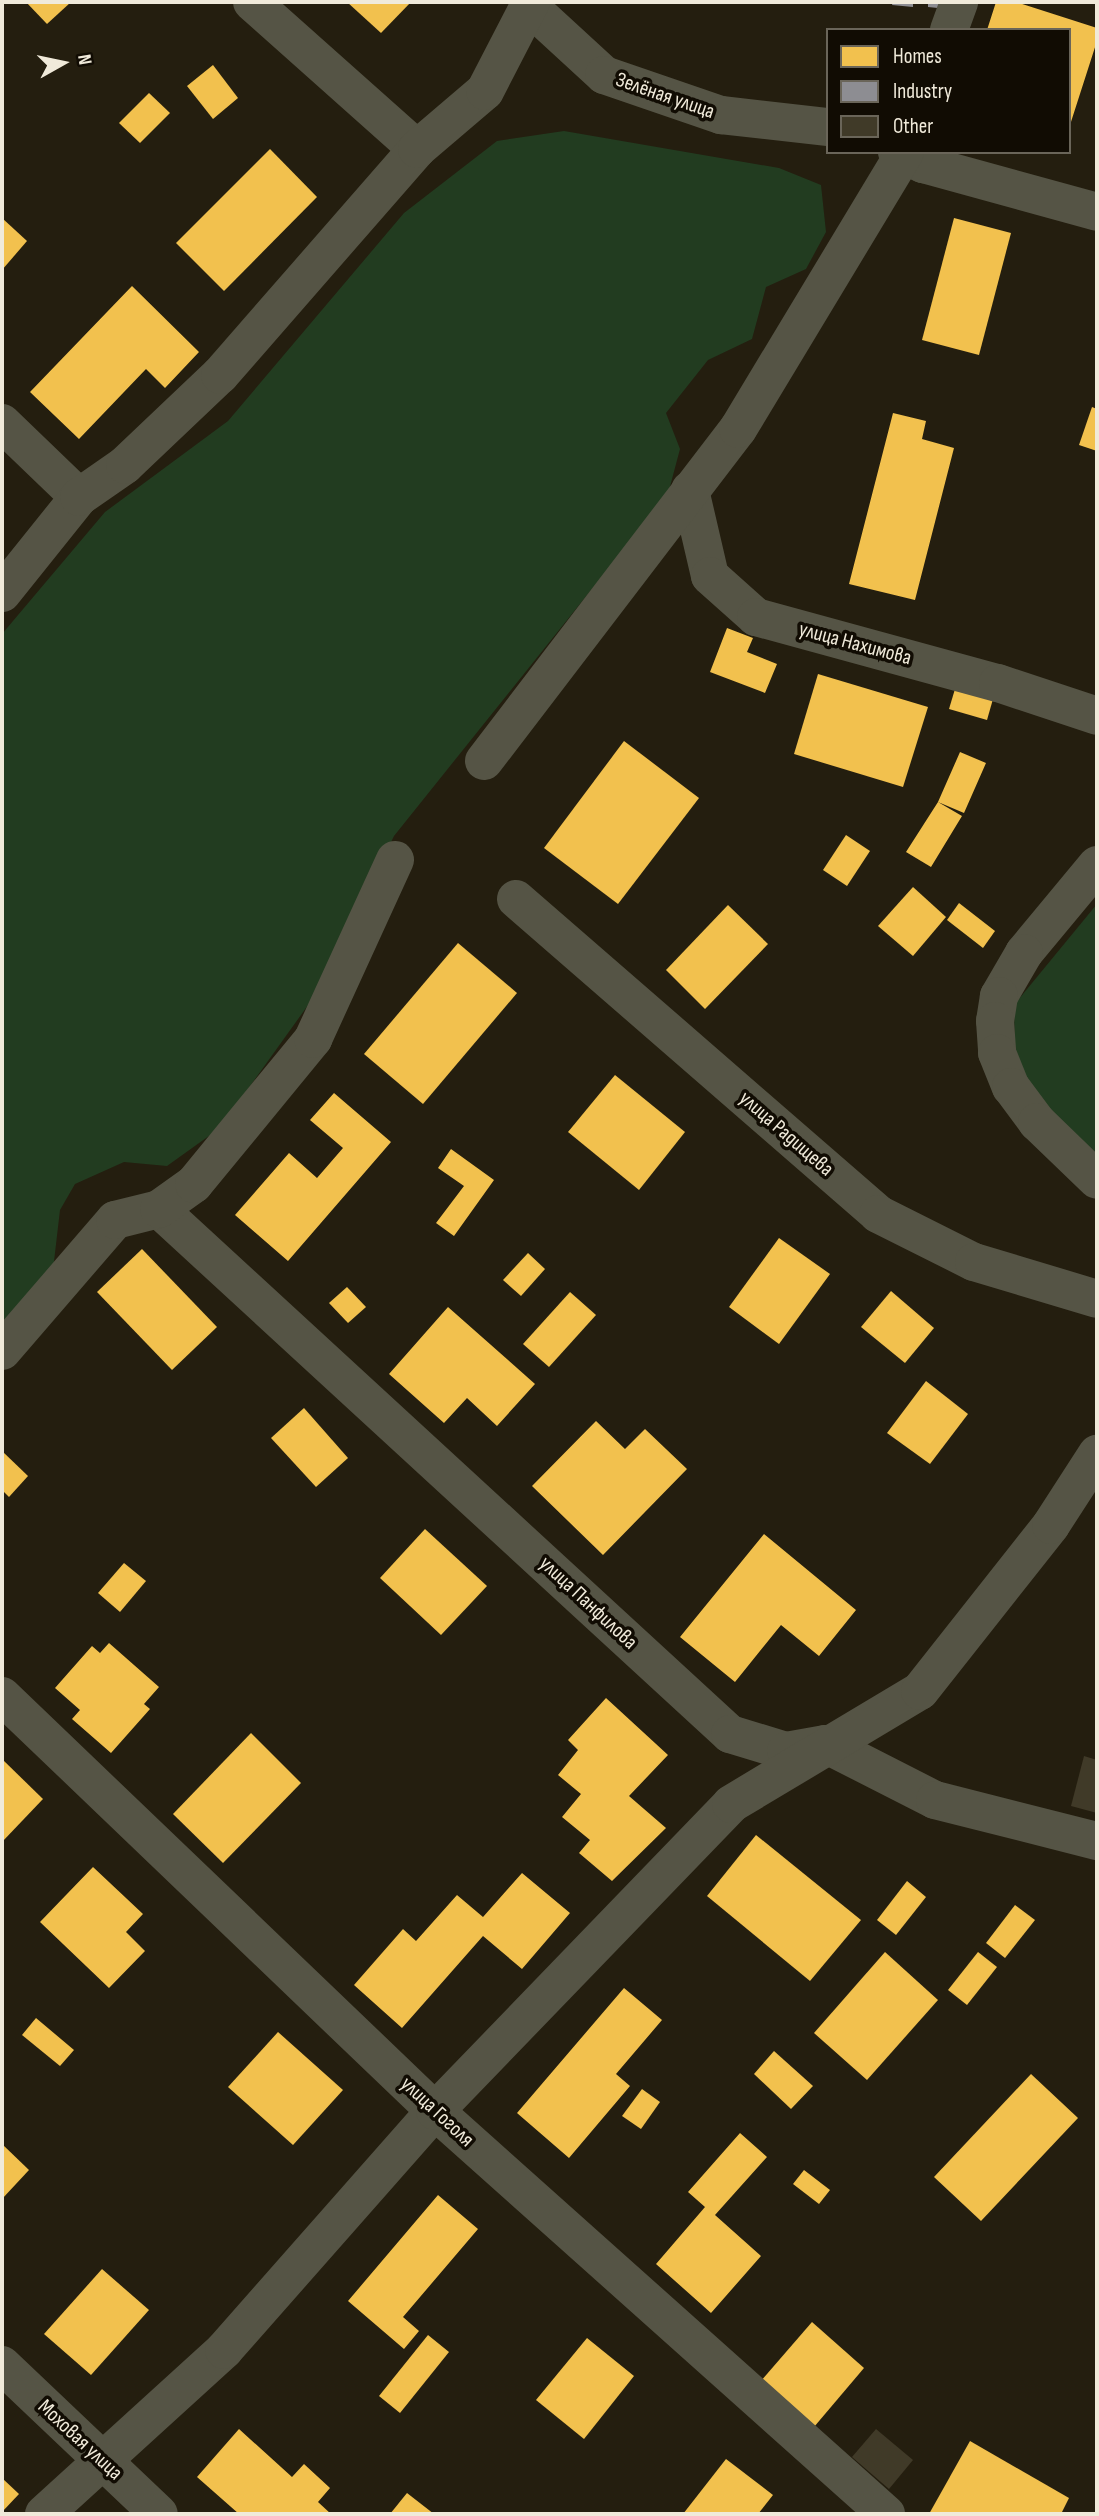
<!DOCTYPE html>
<meta charset="utf-8">
<style>
body{margin:0}
#map{position:relative;width:1099px;height:2516px;overflow:hidden;background:#241e0f;font-family:"Sofia Sans Condensed",sans-serif}
div>[style]{position:absolute}
.green>*{inset:0;background:#223c20}
.homes>*{inset:0;background:#f2c14e}
.industry>*{inset:0;background:#8d8d92}
.building>*{inset:0;background:#403a28}
.minor>*{height:38px;margin:-19px;padding:0 19px;transform-origin:19px;border-radius:19px;background:#555445}
span{translate:-50% -50%;white-space:nowrap;text-align:center;line-height:1.15;-webkit-text-stroke:7px #110c03;paint-order:stroke}
.street-label{font-size:21px;color:#f0eada}
.frame{position:absolute;inset:0;border:4px solid #f0eada;pointer-events:none}
.legend{position:absolute;left:826px;top:28px;width:245px;height:126px;box-sizing:border-box;background:#110c03;border:2px solid #6a6559;margin:0;padding:9px 12px;list-style:none;font-size:21px;color:#f0eada}
.legend li{display:flex;align-items:center;gap:14px;height:35px}
.legend b{width:35px;border:2px solid #6a6559}
.north{position:absolute;left:28px;top:28px;width:70px;height:70px;-webkit-text-stroke:5px #110c03;paint-order:stroke;rotate:81deg;font-size:19px;font-weight:700;line-height:28px;text-align:center;color:#f0eada}
.north::after{content:'';display:block;margin:auto;width:24px;height:32px;background:#f0eada;clip-path:polygon(50% 0,100% 100%,50% 72%,0 100%)}
</style>
<div id="map">
<div class="green">
<i style="clip-path:polygon(564px 131px,779px 168px,821px 185px,826px 232px,806px 269px,766px 287px,752px 339px,708px 360px,666px 413px,680px 449px,668px 494px,394px 836px,316px 994px,220px 1128px,167px 1166px,124px 1162px,75px 1184px,60px 1210px,53px 1270px,2px 1326px,2px 634px,105px 512px,228px 421px,404px 213px,497px 141px)"></i>
<i style="clip-path:polygon(1097px 904px,1097px 1153px,1053px 1121px,1015px 1069px,1014px 1005px)"></i>
</div>
<div class="homes">
<i style="clip-path:polygon(26px 2px,71px 2px,47px 24px)"></i>
<i style="clip-path:polygon(347px 2px,411px 2px,381px 33px)"></i>
<i style="clip-path:polygon(996px 2px,1016px 2px,1097px 28px,1097px 41px,1070px 125px,1069px 30px,987px 30px)"></i>
<i style="clip-path:polygon(213px 65px,238px 98px,213px 119px,187px 86px)"></i>
<i style="clip-path:polygon(149px 93px,170px 113px,140px 143px,119px 123px)"></i>
<i style="clip-path:polygon(270px 149px,317px 197px,224px 291px,176px 243px)"></i>
<i style="clip-path:polygon(2px 218px,27px 241px,2px 270px)"></i>
<i style="clip-path:polygon(954px 218px,1011px 233px,979px 355px,922px 340px)"></i>
<i style="clip-path:polygon(132px 286px,199px 352px,165px 388px,146px 369px,79px 439px,30px 392px)"></i>
<i style="clip-path:polygon(1092px 407px,1097px 409px,1097px 451px,1079px 445px)"></i>
<i style="clip-path:polygon(893px 413px,926px 421px,922px 439px,954px 448px,915px 600px,849px 584px)"></i>
<i style="clip-path:polygon(727px 628px,753px 638px,747px 652px,777px 664px,765px 693px,710px 672px)"></i>
<i style="clip-path:polygon(818px 674px,928px 707px,903px 787px,794px 754px)"></i>
<i style="clip-path:polygon(955px 689px,993px 699px,987px 720px,949px 709px)"></i>
<i style="clip-path:polygon(624px 741px,699px 798px,618px 904px,544px 848px)"></i>
<i style="clip-path:polygon(960px 752px,986px 763px,964px 813px,938px 802px,962px 816px,931px 867px,906px 852px,938px 802px)"></i>
<i style="clip-path:polygon(846px 835px,870px 851px,847px 886px,823px 870px)"></i>
<i style="clip-path:polygon(913px 887px,946px 917px,913px 956px,878px 926px)"></i>
<i style="clip-path:polygon(959px 903px,995px 931px,983px 948px,947px 920px)"></i>
<i style="clip-path:polygon(728px 905px,768px 944px,705px 1009px,666px 970px)"></i>
<i style="clip-path:polygon(458px 943px,517px 993px,423px 1104px,364px 1054px)"></i>
<i style="clip-path:polygon(615px 1075px,685px 1132px,639px 1190px,568px 1132px)"></i>
<i style="clip-path:polygon(334px 1093px,391px 1142px,288px 1261px,235px 1215px,289px 1153px,317px 1178px,343px 1148px,310px 1120px)"></i>
<i style="clip-path:polygon(451px 1149px,494px 1180px,454px 1236px,436px 1223px,464px 1186px,438px 1168px)"></i>
<i style="clip-path:polygon(779px 1238px,830px 1274px,779px 1344px,729px 1307px)"></i>
<i style="clip-path:polygon(142px 1249px,217px 1327px,172px 1370px,97px 1292px)"></i>
<i style="clip-path:polygon(528px 1253px,545px 1269px,521px 1296px,503px 1280px)"></i>
<i style="clip-path:polygon(347px 1287px,366px 1307px,348px 1323px,329px 1303px)"></i>
<i style="clip-path:polygon(891px 1291px,934px 1328px,905px 1363px,861px 1327px)"></i>
<i style="clip-path:polygon(570px 1292px,596px 1315px,549px 1367px,523px 1344px)"></i>
<i style="clip-path:polygon(448px 1307px,535px 1384px,497px 1426px,467px 1398px,444px 1423px,389px 1374px)"></i>
<i style="clip-path:polygon(926px 1381px,968px 1414px,930px 1464px,887px 1433px)"></i>
<i style="clip-path:polygon(304px 1408px,348px 1458px,316px 1487px,271px 1438px)"></i>
<i style="clip-path:polygon(596px 1421px,625px 1449px,645px 1429px,687px 1469px,603px 1555px,532px 1486px)"></i>
<i style="clip-path:polygon(2px 1451px,28px 1476px,9px 1497px,2px 1490px)"></i>
<i style="clip-path:polygon(425px 1529px,487px 1586px,441px 1635px,380px 1578px)"></i>
<i style="clip-path:polygon(764px 1534px,856px 1610px,819px 1656px,781px 1625px,735px 1682px,680px 1637px)"></i>
<i style="clip-path:polygon(124px 1563px,146px 1581px,120px 1612px,98px 1593px)"></i>
<i style="clip-path:polygon(109px 1643px,159px 1687px,144px 1704px,150px 1709px,111px 1753px,72px 1719px,80px 1710px,55px 1688px,92px 1646px,100px 1653px)"></i>
<i style="clip-path:polygon(606px 1698px,668px 1755px,629px 1796px,666px 1828px,612px 1881px,579px 1853px,590px 1840px,562px 1817px,581px 1794px,558px 1775px,578px 1750px,568px 1740px)"></i>
<i style="clip-path:polygon(251px 1733px,301px 1783px,223px 1863px,173px 1814px)"></i>
<i style="clip-path:polygon(2px 1759px,43px 1799px,2px 1842px)"></i>
<i style="clip-path:polygon(756px 1835px,861px 1920px,810px 1981px,707px 1896px)"></i>
<i style="clip-path:polygon(93px 1867px,143px 1914px,126px 1932px,145px 1951px,109px 1988px,40px 1922px)"></i>
<i style="clip-path:polygon(522px 1873px,570px 1913px,522px 1969px,483px 1936px,402px 2028px,354px 1985px,403px 1929px,416px 1941px,457px 1895px,483px 1917px)"></i>
<i style="clip-path:polygon(907px 1881px,926px 1897px,896px 1935px,877px 1920px)"></i>
<i style="clip-path:polygon(1015px 1905px,1035px 1920px,1005px 1958px,986px 1943px)"></i>
<i style="clip-path:polygon(885px 1952px,938px 2000px,867px 2080px,814px 2033px)"></i>
<i style="clip-path:polygon(978px 1952px,997px 1967px,967px 2005px,948px 1990px)"></i>
<i style="clip-path:polygon(624px 1988px,662px 2020px,616px 2074px,630px 2086px,569px 2158px,517px 2113px)"></i>
<i style="clip-path:polygon(36px 2018px,74px 2050px,60px 2066px,22px 2035px)"></i>
<i style="clip-path:polygon(278px 2032px,343px 2090px,293px 2145px,228px 2087px)"></i>
<i style="clip-path:polygon(774px 2051px,813px 2086px,791px 2109px,754px 2074px)"></i>
<i style="clip-path:polygon(1031px 2074px,1078px 2118px,981px 2221px,934px 2177px)"></i>
<i style="clip-path:polygon(642px 2089px,660px 2102px,641px 2129px,622px 2116px)"></i>
<i style="clip-path:polygon(740px 2133px,767px 2157px,715px 2215px,761px 2256px,711px 2313px,656px 2264px,705px 2207px,688px 2192px)"></i>
<i style="clip-path:polygon(2px 2144px,29px 2170px,2px 2199px)"></i>
<i style="clip-path:polygon(804px 2170px,830px 2190px,819px 2204px,793px 2184px)"></i>
<i style="clip-path:polygon(438px 2195px,478px 2229px,403px 2317px,419px 2331px,404px 2349px,348px 2301px)"></i>
<i style="clip-path:polygon(102px 2269px,149px 2310px,91px 2375px,44px 2334px)"></i>
<i style="clip-path:polygon(812px 2322px,864px 2368px,814px 2427px,761px 2381px)"></i>
<i style="clip-path:polygon(428px 2335px,449px 2352px,400px 2413px,379px 2396px)"></i>
<i style="clip-path:polygon(587px 2338px,634px 2376px,584px 2439px,536px 2400px)"></i>
<i style="clip-path:polygon(239px 2429px,292px 2477px,304px 2464px,330px 2488px,318px 2502px,331px 2514px,239px 2514px,197px 2477px)"></i>
<i style="clip-path:polygon(970px 2441px,1069px 2498px,1061px 2514px,929px 2514px)"></i>
<i style="clip-path:polygon(726px 2459px,773px 2495px,758px 2514px,683px 2514px)"></i>
<i style="clip-path:polygon(2px 2478px,19px 2494px,2px 2512px)"></i>
<i style="clip-path:polygon(407px 2493px,434px 2514px,390px 2514px)"></i>
</div>
<div class="industry">
<i style="clip-path:polygon(893px 2px,913px 2px,913px 7px,892px 5px)"></i>
<i style="clip-path:polygon(928px 2px,948px 2px,948px 9px,928px 7px)"></i>
</div>
<div class="building">
<i style="clip-path:polygon(1084px 1756px,1097px 1760px,1097px 1813px,1071px 1806px)"></i>
<i style="clip-path:polygon(876px 2429px,913px 2460px,889px 2489px,852px 2457px)"></i>
</div>
<div class="minor">
<i style="left:252px;top:2px;width:221px;rotate:41.7deg"></i>
<i style="left:529px;top:6px;width:102px;rotate:42.6deg"></i>
<i style="left:604px;top:75px;width:124px;rotate:18.9deg"></i>
<i style="left:721px;top:115px;width:108px;rotate:6.4deg"></i>
<i style="left:949px;top:30px;width:30px;rotate:-70deg"></i>
<i style="left:897px;top:152px;width:29px;rotate:25deg"></i>
<i style="left:923px;top:164px;width:180px;rotate:15.4deg"></i>
<i style="left:2px;top:423px;width:107px;rotate:43.9deg"></i>
<i style="left:690px;top:490px;width:88px;rotate:76.9deg"></i>
<i style="left:710px;top:576px;width:62px;rotate:41.7deg"></i>
<i style="left:756px;top:617px;width:251px;rotate:15.3deg"></i>
<i style="left:998px;top:683px;width:104px;rotate:18.4deg"></i>
<i style="left:2px;top:593px;width:123px;rotate:-51.3deg"></i>
<i style="left:79px;top:497px;width:56px;rotate:-34.8deg"></i>
<i style="left:125px;top:465px;width:131px;rotate:-43.5deg"></i>
<i style="left:220px;top:375px;width:300px;rotate:-48.9deg"></i>
<i style="left:417px;top:149px;width:89px;rotate:-40.5deg"></i>
<i style="left:485px;top:91px;width:100px;rotate:-62.7deg"></i>
<i style="left:484px;top:761px;width:418px;rotate:-52.6deg"></i>
<i style="left:738px;top:429px;width:323px;rotate:-58.9deg"></i>
<i style="left:1097px;top:865px;width:114px;rotate:129.7deg"></i>
<i style="left:1024px;top:953px;width:50px;rotate:120.2deg"></i>
<i style="left:999px;top:996px;width:25px;rotate:99deg"></i>
<i style="left:995px;top:1021px;width:32px;rotate:86deg"></i>
<i style="left:997px;top:1053px;width:37px;rotate:68deg"></i>
<i style="left:1011px;top:1087px;width:44px;rotate:53.4deg"></i>
<i style="left:1037px;top:1122px;width:83px;rotate:44deg"></i>
<i style="left:516px;top:899px;width:480px;rotate:41deg"></i>
<i style="left:878px;top:1214px;width:107px;rotate:26.6deg"></i>
<i style="left:974px;top:1262px;width:128px;rotate:16.7deg"></i>
<i style="left:159px;top:1209px;width:776px;rotate:42.6deg"></i>
<i style="left:730px;top:1734px;width:59px;rotate:16.9deg"></i>
<i style="left:786px;top:1751px;width:40px;rotate:-10deg"></i>
<i style="left:825px;top:1744px;width:123px;rotate:27deg"></i>
<i style="left:935px;top:1800px;width:167px;rotate:14.2deg"></i>
<i style="left:2px;top:1351px;width:173px;rotate:-49.2deg"></i>
<i style="left:115px;top:1220px;width:45px;rotate:-14deg"></i>
<i style="left:159px;top:1209px;width:43px;rotate:-35.5deg"></i>
<i style="left:194px;top:1184px;width:188px;rotate:-50.6deg"></i>
<i style="left:313px;top:1039px;width:197px;rotate:-65.4deg"></i>
<i style="left:2px;top:1696px;width:600px;rotate:43.78deg"></i>
<i style="left:435px;top:2111px;width:605px;rotate:41.78deg"></i>
<i style="left:2px;top:2365px;width:216px;rotate:43.5deg"></i>
<i style="left:44px;top:2514px;width:244px;rotate:-42.3deg"></i>
<i style="left:224px;top:2350px;width:319px;rotate:-48.6deg"></i>
<i style="left:435px;top:2111px;width:426px;rotate:-46deg"></i>
<i style="left:731px;top:1804px;width:220px;rotate:-30.9deg"></i>
<i style="left:920px;top:1691px;width:211px;rotate:-51.7deg"></i>
<i style="left:1051px;top:1525px;width:85px;rotate:-57.1deg"></i>
</div>
<div class="street-label">
<span style="left:665px;top:96px;rotate:19deg">Зелёная улица</span>
<span style="left:855px;top:644px;rotate:15deg">улица Нахимова</span>
<span style="left:786px;top:1134px;rotate:41deg">улица Радищева</span>
<span style="left:588px;top:1603px;rotate:43deg">улица Панфилова</span>
<span style="left:437px;top:2112px;rotate:43deg">улица Гоголя</span>
<span style="left:80px;top:2440px;rotate:43deg">Моховая улица</span>
</div>
<div class="frame"></div>
<ul class="legend">
<li><b style="height:19px;background:#f2c14e"></b>Homes</li>
<li><b style="height:19px;background:#8d8d92"></b>Industry</li>
<li><b style="height:19px;background:#403a28"></b>Other</li>
</ul>
<div class="north">N</div>
</div>
